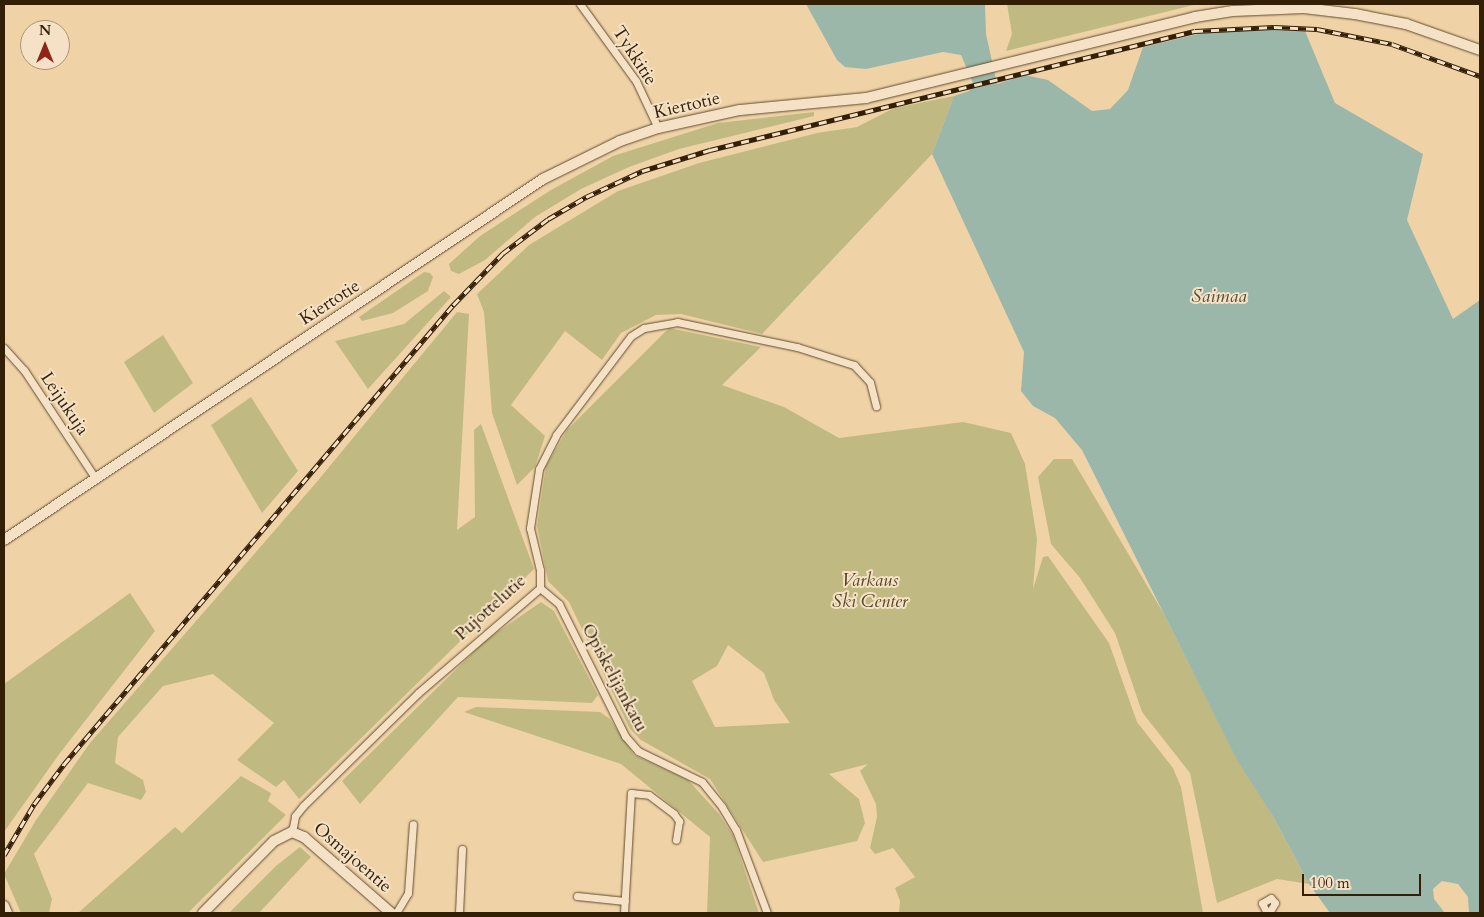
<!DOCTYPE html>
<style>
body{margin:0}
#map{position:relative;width:1484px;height:917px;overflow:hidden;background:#efd3a7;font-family:Cardo,serif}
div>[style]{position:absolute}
.green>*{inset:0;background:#c0ba82}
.water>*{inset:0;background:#9ab7a9}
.roads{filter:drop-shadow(0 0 1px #624b2e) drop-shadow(0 0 1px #624b2e)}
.street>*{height:7px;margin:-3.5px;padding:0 3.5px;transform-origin:3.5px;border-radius:3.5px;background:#f5e2c6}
.secondary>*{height:10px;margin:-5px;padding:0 5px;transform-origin:5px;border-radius:5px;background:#f5e2c6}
.rail>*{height:4.5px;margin-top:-2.25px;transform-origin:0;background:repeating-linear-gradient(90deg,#f5e2c6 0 8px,#331e06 0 16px);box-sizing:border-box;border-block:1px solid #331e06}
span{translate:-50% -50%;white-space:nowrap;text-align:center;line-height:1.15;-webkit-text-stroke:4px #f5e2c6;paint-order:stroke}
.street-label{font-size:18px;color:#331e06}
.park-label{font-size:18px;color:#564525;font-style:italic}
.water-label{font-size:19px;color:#524c37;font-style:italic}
.frame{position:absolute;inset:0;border:5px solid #331e06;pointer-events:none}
.north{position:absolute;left:20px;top:20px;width:50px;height:50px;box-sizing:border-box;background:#f5e2c6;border:1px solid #a79479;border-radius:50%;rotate:0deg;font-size:14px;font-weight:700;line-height:20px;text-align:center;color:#331e06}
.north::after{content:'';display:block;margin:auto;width:18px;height:22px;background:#8f2418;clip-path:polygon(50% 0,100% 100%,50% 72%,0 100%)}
.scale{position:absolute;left:1302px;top:874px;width:119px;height:22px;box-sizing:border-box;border:2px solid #331e06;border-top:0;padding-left:6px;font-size:15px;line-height:18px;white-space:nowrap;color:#331e06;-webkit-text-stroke:4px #f5e2c6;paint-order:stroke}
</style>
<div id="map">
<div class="green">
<i style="clip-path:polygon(1007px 4px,1198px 4px,1006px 51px,1012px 34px)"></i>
<i style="clip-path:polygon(954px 96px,932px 154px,762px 334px,681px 314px,656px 315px,621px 333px,602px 360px,565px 331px,511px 405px,545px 436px,535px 467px,517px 485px,492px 413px,484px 312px,477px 294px,529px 245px,618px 191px,699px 163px,817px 133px,857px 127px,894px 108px)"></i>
<i style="clip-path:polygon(814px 112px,814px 116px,679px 149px,629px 167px,581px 189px,535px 217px,485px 260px,459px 274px,451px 271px,449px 264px,480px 236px,551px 190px,613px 156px,718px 123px)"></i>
<i style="clip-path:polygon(424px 272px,430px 273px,433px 277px,428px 291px,393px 313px,362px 321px,359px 317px)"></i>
<i style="clip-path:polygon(444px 291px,451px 297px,368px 389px,335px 341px,404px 324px)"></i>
<i style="clip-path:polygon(457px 312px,469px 314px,457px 530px,475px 517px,474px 430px,481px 424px,534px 569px,299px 799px,284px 780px,276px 787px,237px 760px,274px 723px,213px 674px,163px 686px,118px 737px,115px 763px,143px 780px,146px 792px,141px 800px,88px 783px,34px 854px,52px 899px,49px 913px,21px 913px,4px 874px,36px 820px,90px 743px,315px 484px)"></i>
<i style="clip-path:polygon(evenodd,669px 328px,761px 347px,722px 385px,784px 407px,839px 438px,963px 422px,1011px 433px,1025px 464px,1037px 539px,1033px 589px,1043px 557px,1048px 556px,1109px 643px,1137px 722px,1173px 768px,1181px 787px,1203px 913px,899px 913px,900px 901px,895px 888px,915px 877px,893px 848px,875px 854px,870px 848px,877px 817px,876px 804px,860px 771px,868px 764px,829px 774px,859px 799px,865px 823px,857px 841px,763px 862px,710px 779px,641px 740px,630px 729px,569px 602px,548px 581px,537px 526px,546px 466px,567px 430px,669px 328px,728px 645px,764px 673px,774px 700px,790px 723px,715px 727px,692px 681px,717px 666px,728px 645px)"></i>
<i style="clip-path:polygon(163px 335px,193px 383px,154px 413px,124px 362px)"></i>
<i style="clip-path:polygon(251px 397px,298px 471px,262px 513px,211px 425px)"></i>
<i style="clip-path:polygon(1054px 459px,1072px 459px,1164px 614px,1238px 761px,1274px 818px,1309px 884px,1277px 879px,1217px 903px,1190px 773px,1142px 712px,1115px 633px,1080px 578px,1051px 544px,1038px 477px)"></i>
<i style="clip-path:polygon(130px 593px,155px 631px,60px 753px,4px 832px,4px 684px)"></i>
<i style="clip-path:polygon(541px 602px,554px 611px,598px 695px,592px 703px,458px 697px,360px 804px,342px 781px,486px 640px)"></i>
<i style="clip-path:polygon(476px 707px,600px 712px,610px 719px,634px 755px,688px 780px,719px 814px,733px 835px,759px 913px,707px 913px,710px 837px,621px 764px,464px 712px)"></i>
<i style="clip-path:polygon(241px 776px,271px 793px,268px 801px,286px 815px,188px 913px,78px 913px,175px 827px,182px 833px)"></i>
<i style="clip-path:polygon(300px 847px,311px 857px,259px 913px,229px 913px,276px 866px)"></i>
</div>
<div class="water">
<i style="clip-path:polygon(806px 4px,985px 4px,986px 34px,997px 84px,1025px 75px,1048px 80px,1092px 111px,1110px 109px,1128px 90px,1143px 47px,1223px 28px,1305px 31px,1335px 103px,1423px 154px,1407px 220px,1453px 319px,1480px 300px,1480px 913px,1469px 913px,1468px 897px,1458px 884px,1442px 881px,1433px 889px,1434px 899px,1445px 913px,1330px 913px,1309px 884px,1274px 818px,1238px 762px,1082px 450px,1055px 418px,1033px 406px,1021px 391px,1024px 352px,932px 154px,954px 96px,969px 91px,974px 85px,961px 55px,943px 52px,866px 69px,845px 67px,837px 60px)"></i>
</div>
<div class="roads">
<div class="street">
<i style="left:580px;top:4px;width:95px;rotate:54deg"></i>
<i style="left:636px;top:81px;width:52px;rotate:64.9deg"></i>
<i style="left:4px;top:348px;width:30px;rotate:48deg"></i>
<i style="left:24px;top:370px;width:131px;rotate:56.6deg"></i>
<i style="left:540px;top:588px;width:25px;rotate:40deg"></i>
<i style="left:559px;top:604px;width:148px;rotate:63.4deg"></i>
<i style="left:625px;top:736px;width:20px;rotate:49deg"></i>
<i style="left:638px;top:751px;width:71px;rotate:25.8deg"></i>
<i style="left:702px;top:782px;width:32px;rotate:51deg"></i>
<i style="left:722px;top:807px;width:27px;rotate:59deg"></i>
<i style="left:736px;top:830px;width:89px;rotate:69.5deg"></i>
<i style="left:292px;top:832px;width:16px;rotate:-79deg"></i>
<i style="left:295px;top:816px;width:13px;rotate:-51deg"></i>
<i style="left:303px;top:806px;width:161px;rotate:-44.5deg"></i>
<i style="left:418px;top:693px;width:161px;rotate:-40.7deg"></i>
<i style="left:540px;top:588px;width:18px;rotate:-90deg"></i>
<i style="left:540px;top:570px;width:43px;rotate:-103.4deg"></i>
<i style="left:530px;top:528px;width:60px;rotate:-81.3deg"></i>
<i style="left:539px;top:469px;width:38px;rotate:-63deg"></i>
<i style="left:556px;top:435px;width:124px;rotate:-52.9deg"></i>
<i style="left:631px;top:336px;width:15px;rotate:-32deg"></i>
<i style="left:644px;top:328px;width:34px;rotate:-10deg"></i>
<i style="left:677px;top:322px;width:123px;rotate:11.8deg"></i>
<i style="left:797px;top:347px;width:60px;rotate:17.5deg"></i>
<i style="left:854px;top:365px;width:23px;rotate:47deg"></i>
<i style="left:870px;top:382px;width:25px;rotate:76deg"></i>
<i style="left:577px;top:896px;width:48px;rotate:5.9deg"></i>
<i style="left:396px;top:913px;width:23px;rotate:-59deg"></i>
<i style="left:408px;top:893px;width:69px;rotate:-85.9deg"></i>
<i style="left:459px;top:913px;width:64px;rotate:-87.3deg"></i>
<i style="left:624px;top:913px;width:120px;rotate:-86.7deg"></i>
<i style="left:631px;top:793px;width:18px;rotate:6deg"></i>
<i style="left:649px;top:795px;width:31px;rotate:37deg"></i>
<i style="left:674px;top:814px;width:9px;rotate:54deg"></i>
<i style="left:679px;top:821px;width:19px;rotate:99deg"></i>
<i style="left:1267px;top:913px;width:11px;rotate:-117deg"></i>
<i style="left:1262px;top:903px;width:10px;rotate:-29deg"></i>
<i style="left:1271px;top:898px;width:6px;rotate:51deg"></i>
<i style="left:1275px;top:903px;width:12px;rotate:121deg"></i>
</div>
<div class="secondary">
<i style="left:4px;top:540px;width:649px;rotate:-33.81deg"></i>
<i style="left:543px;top:179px;width:86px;rotate:-26.3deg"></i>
<i style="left:620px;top:141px;width:40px;rotate:-18.9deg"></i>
<i style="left:658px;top:128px;width:84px;rotate:-12.4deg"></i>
<i style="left:740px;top:110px;width:127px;rotate:-5.4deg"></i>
<i style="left:866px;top:98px;width:339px;rotate:-13.8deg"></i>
<i style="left:1195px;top:17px;width:38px;rotate:-9deg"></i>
<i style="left:1233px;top:11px;width:71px;rotate:-2.4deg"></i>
<i style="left:1304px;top:8px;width:51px;rotate:6.7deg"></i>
<i style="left:1355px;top:14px;width:52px;rotate:11.1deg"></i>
<i style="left:1406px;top:24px;width:78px;rotate:19.4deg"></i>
<i style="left:4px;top:906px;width:8px;rotate:67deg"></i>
<i style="left:203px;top:913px;width:101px;rotate:-45.4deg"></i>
<i style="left:274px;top:841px;width:20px;rotate:-27deg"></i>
<i style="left:292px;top:832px;width:13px;rotate:23deg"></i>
<i style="left:304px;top:837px;width:116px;rotate:41.1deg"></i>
</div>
</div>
<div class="rail">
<i style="left:4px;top:855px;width:59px;rotate:-59.5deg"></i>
<i style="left:34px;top:804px;width:50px;rotate:-53.1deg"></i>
<i style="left:64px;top:764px;width:602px;rotate:-49.72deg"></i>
<i style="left:453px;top:305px;width:72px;rotate:-46.1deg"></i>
<i style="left:503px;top:253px;width:56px;rotate:-37.1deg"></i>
<i style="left:548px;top:219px;width:44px;rotate:-30.1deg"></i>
<i style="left:586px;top:197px;width:62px;rotate:-24.9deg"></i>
<i style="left:642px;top:171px;width:71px;rotate:-17.2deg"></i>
<i style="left:710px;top:150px;width:499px;rotate:-13.8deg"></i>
<i style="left:1195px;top:31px;width:79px;rotate:-2.9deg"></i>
<i style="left:1274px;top:27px;width:43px;rotate:2.7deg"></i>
<i style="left:1317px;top:29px;width:76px;rotate:11.3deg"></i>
<i style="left:1392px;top:44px;width:94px;rotate:20deg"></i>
</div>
<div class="street-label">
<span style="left:634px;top:56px;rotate:57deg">Tykkitie</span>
<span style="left:687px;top:106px;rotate:-13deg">Kiertotie</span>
<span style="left:330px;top:303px;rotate:-33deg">Kiertotie</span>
<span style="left:64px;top:404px;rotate:56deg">Leijukuja</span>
<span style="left:491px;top:608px;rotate:-42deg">Pujottelutie</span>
<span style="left:614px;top:678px;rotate:62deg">Opiskelijankatu</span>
<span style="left:352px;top:858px;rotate:41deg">Osmajoentie</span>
</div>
<div class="park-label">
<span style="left:870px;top:592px">Varkaus<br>Ski Center</span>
</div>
<div class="water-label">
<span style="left:1219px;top:297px">Saimaa</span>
</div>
<div class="frame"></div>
<div class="north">N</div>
<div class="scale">100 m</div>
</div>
